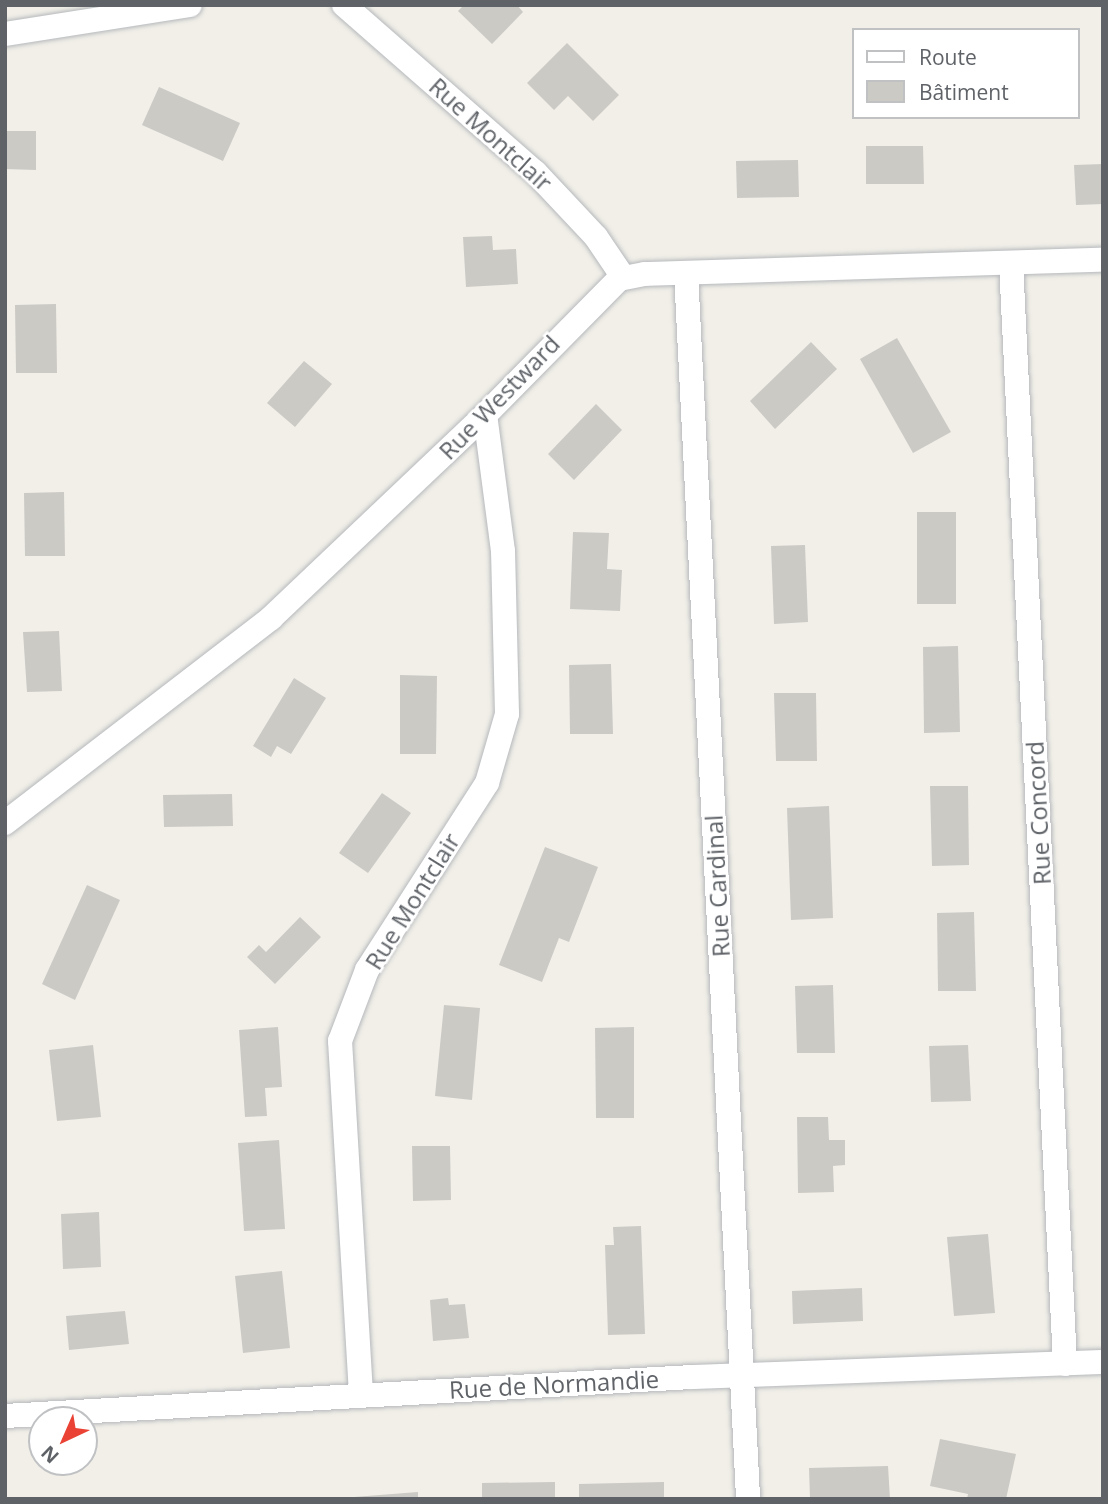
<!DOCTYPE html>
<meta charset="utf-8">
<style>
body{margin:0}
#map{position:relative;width:1108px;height:1504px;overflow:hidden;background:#f1efe8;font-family:"Open Sans",sans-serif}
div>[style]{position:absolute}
.building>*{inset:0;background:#cccac5}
.roads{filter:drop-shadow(0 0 2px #b5b8bc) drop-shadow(0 0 2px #b5b8bc)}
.street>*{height:24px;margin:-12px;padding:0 12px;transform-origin:12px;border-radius:12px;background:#fff}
span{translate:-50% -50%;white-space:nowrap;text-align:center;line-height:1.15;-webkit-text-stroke:5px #fff;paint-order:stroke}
.street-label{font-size:24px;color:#5f6368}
.frame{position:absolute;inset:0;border:7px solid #5f6368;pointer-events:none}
.legend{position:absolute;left:852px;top:28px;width:228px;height:91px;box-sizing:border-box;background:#fff;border:2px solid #bfc1c3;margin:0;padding:9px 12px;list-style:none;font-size:21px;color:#5f6368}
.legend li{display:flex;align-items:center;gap:14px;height:35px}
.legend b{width:35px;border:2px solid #bfc1c3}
.north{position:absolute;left:28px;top:1406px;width:70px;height:70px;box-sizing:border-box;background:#fff;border:2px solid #bfc1c3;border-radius:50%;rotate:224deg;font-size:19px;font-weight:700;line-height:28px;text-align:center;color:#5f6368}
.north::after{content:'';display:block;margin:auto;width:24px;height:32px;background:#ea4335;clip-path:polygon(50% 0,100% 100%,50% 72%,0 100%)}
</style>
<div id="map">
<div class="building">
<i style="clip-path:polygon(464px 5px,517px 5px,523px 12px,492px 44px,458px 11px)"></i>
<i style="clip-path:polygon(567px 43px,619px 95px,593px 121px,568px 96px,554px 110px,527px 83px)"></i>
<i style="clip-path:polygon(159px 87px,240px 123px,223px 161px,142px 125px)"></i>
<i style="clip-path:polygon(5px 131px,36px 131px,36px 170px,5px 169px)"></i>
<i style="clip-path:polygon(866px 146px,923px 146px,924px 184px,866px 184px)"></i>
<i style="clip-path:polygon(798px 160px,799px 197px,737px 198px,736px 161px)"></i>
<i style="clip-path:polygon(1103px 164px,1103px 204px,1076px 205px,1074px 165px)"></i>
<i style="clip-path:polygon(492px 236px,493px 250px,516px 249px,518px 284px,466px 287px,463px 237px)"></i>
<i style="clip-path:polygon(56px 304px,57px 373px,16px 373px,15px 305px)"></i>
<i style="clip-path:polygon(897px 338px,951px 432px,913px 453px,860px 359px)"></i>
<i style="clip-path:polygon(811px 342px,837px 369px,775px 429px,750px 401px)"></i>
<i style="clip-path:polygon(304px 361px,332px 384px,295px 427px,267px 403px)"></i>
<i style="clip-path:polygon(596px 404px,622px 430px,574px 480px,548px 454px)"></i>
<i style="clip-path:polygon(64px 492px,65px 556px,25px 556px,24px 493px)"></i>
<i style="clip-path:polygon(917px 512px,956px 512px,956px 604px,917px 604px)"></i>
<i style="clip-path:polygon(573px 532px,609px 533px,607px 569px,622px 570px,620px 611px,570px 609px)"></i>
<i style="clip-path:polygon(805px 545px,808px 622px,774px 624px,771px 546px)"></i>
<i style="clip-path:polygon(59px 631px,62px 691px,27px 692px,23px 632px)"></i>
<i style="clip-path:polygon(958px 646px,960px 732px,924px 733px,923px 647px)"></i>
<i style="clip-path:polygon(611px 664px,613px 734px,570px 734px,569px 665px)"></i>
<i style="clip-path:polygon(400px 675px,437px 676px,436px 754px,400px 754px)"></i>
<i style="clip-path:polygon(294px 678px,326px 698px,291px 754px,277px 746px,271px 757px,253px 746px)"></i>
<i style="clip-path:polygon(774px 693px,816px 693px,817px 761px,776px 761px)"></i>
<i style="clip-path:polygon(930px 786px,968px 786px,969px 865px,932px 866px)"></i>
<i style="clip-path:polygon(382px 793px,411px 813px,368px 873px,339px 853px)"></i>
<i style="clip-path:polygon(232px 794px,233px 826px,164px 827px,163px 795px)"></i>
<i style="clip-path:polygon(829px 806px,833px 918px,791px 920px,787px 808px)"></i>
<i style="clip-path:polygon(545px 847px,598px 867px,569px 942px,559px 938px,542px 982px,499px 965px)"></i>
<i style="clip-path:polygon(87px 885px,120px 900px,75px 1000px,42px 984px)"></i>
<i style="clip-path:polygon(974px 912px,976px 991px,938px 991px,937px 913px)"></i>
<i style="clip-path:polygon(300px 917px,321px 937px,275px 984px,247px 957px,259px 945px,266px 952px)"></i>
<i style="clip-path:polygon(833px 985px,835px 1053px,797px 1053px,795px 986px)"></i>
<i style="clip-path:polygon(444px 1005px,480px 1008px,472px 1100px,435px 1096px)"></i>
<i style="clip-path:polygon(278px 1027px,282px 1087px,265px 1088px,267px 1116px,245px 1117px,239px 1030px)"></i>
<i style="clip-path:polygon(634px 1027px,634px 1118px,596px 1118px,595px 1028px)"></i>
<i style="clip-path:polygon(93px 1045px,101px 1117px,57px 1121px,49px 1050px)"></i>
<i style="clip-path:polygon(968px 1045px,971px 1101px,931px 1102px,929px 1046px)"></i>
<i style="clip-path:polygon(797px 1117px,828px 1117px,829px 1140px,845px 1140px,845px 1165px,833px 1166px,834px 1192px,798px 1193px)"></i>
<i style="clip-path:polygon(279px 1140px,285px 1229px,244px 1231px,238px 1143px)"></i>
<i style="clip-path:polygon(412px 1146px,450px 1146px,451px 1200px,413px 1201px)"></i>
<i style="clip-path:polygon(99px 1212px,101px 1267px,63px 1269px,61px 1214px)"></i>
<i style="clip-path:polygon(641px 1226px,645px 1334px,608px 1335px,605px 1245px,614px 1245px,613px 1227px)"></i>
<i style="clip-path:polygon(988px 1234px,995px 1313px,954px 1316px,947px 1237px)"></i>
<i style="clip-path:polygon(282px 1271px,290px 1348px,243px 1353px,235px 1276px)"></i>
<i style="clip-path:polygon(862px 1288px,863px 1321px,793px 1324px,792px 1291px)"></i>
<i style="clip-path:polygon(448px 1298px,449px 1305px,465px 1304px,469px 1338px,433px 1341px,430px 1300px)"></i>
<i style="clip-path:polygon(125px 1311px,129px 1344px,69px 1350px,66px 1316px)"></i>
<i style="clip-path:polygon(940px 1439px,1016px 1454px,1006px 1499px,967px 1499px,968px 1494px,930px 1486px)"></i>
<i style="clip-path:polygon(888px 1466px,890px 1499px,810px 1498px,809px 1468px)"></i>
<i style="clip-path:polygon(555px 1482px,555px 1499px,482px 1499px,482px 1483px)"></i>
<i style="clip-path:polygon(664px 1482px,664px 1499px,579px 1499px,579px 1484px)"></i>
<i style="clip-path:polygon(418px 1492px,418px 1499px,354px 1499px,354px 1497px)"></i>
</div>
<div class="roads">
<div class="street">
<i style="left:344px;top:5px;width:254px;rotate:41.2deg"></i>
<i style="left:535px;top:172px;width:89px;rotate:46.8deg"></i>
<i style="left:596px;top:237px;width:48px;rotate:56deg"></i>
<i style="left:5px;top:34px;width:187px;rotate:-8.9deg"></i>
<i style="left:1011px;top:263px;width:1102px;rotate:87.19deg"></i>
<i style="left:686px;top:273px;width:1228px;rotate:87.1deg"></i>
<i style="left:5px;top:823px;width:336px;rotate:-37.6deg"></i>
<i style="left:271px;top:618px;width:295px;rotate:-43.5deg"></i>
<i style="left:485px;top:415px;width:191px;rotate:-45.4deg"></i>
<i style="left:619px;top:279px;width:26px;rotate:-11deg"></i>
<i style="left:645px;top:274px;width:458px;rotate:-1.8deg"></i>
<i style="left:361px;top:1394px;width:354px;rotate:-93.4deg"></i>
<i style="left:340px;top:1041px;width:76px;rotate:-69.2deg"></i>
<i style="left:367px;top:970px;width:222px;rotate:-57.3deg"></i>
<i style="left:487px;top:783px;width:72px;rotate:-73.8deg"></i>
<i style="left:507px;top:714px;width:163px;rotate:-91.4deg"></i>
<i style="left:503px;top:551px;width:137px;rotate:-97.5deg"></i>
<i style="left:5px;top:1416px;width:688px;rotate:-3.25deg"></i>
<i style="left:692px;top:1377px;width:411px;rotate:-2.1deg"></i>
</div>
</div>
<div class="street-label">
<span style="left:491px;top:134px;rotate:42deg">Rue Montclair</span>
<span style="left:499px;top:397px;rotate:-46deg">Rue Westward</span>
<span style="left:1038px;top:813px;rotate:-93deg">Rue Concord</span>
<span style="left:717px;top:886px;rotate:-93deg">Rue Cardinal</span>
<span style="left:412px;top:901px;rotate:-58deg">Rue Montclair</span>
<span style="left:554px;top:1384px;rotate:-3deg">Rue de Normandie</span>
</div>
<div class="frame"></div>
<ul class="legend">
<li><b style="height:9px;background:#fff"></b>Route</li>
<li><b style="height:19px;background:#cccac5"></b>Bâtiment</li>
</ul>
<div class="north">N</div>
</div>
